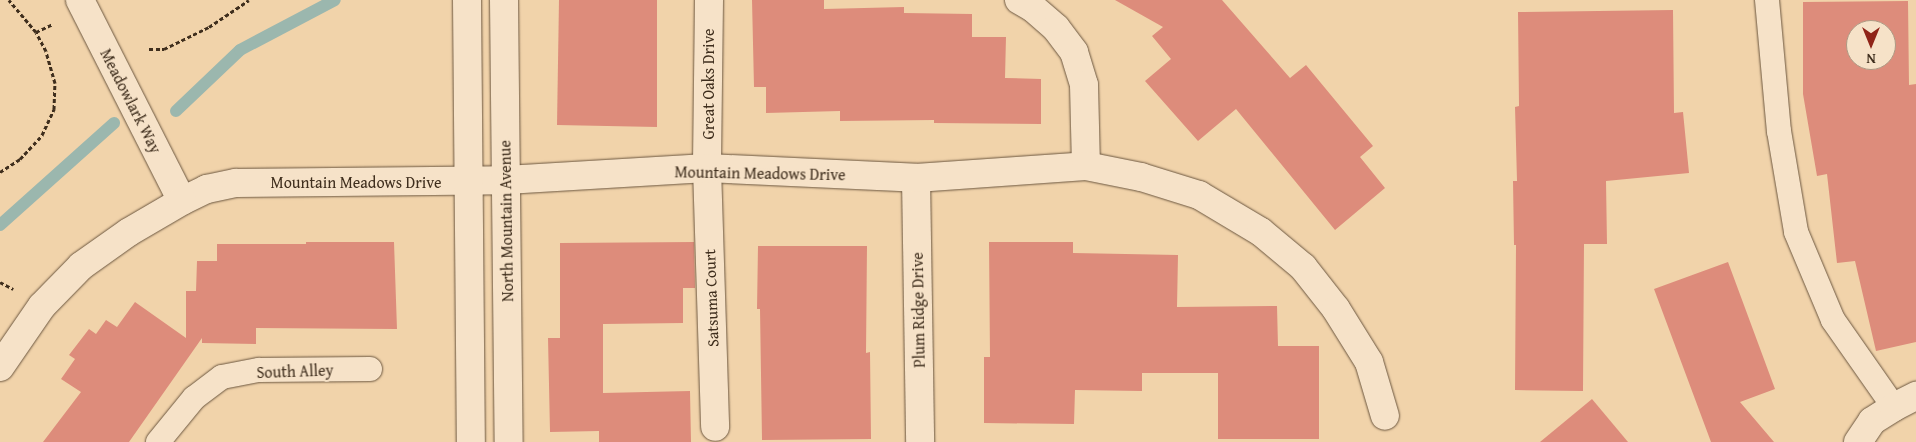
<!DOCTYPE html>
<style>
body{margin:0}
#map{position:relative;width:1916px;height:442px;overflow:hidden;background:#f1d3aa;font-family:"Gentium Book Plus",serif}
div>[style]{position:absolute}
.stream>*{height:12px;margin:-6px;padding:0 6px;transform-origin:6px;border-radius:6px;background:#9bb7ae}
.building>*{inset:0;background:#dd8c7b}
.path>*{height:3px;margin-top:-1.5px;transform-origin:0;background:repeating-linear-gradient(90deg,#3f2e1d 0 4px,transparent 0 6.5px)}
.roads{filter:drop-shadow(0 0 1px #6c5740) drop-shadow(0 0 1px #6c5740)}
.lane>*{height:24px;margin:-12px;padding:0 12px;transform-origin:12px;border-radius:12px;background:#f6e2c8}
.street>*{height:28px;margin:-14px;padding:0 14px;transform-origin:14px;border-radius:14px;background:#f6e2c8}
.secondary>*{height:28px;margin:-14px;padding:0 14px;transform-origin:14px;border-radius:14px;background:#f6e2c8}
span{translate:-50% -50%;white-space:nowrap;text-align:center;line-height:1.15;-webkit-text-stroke:4px #f6e2c8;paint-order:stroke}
.street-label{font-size:16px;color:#3f2e1d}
.north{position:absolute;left:1846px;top:20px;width:50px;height:50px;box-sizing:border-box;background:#f6e2c8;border:1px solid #ad9a84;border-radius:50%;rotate:180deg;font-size:14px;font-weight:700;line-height:20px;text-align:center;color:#3f2e1d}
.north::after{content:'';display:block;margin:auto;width:18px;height:22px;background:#8f2418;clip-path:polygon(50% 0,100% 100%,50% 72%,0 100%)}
</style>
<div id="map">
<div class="stream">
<i style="left:176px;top:111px;width:88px;rotate:-43.6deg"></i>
<i style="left:240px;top:50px;width:107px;rotate:-27.8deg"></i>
<i style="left:0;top:225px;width:153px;rotate:-41.8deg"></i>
</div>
<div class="building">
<i style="clip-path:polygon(559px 0,657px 0,657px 127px,557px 125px)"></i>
<i style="clip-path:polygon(752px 0,824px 0,824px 9px,904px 7px,904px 13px,972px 14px,972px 37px,1006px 37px,1005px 78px,1041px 79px,1041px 124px,934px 123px,934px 120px,840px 121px,840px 111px,766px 113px,766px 87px,754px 87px)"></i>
<i style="clip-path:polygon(1115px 0,1222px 0,1290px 78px,1306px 65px,1373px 146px,1360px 157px,1385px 188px,1335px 230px,1236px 109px,1198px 141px,1145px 81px,1171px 59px,1152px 36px,1163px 27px)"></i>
<i style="clip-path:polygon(evenodd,1908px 1px,1909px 85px,1916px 84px,1916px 342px,1876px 351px,1855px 261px,1837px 263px,1827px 174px,1817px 176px,1803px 94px,1803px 2px,1908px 1px,1856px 30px,1886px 30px,1886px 60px,1856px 60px,1856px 30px)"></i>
<i style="clip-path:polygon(1673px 10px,1674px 113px,1683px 112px,1689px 173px,1606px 181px,1607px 244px,1584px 244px,1583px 391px,1515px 390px,1516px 245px,1514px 245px,1513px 181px,1517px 181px,1515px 107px,1519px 106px,1518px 12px)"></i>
<i style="clip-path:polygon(306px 242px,394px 242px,397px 329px,256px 328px,256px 344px,202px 343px,202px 338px,129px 442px,43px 442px,81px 392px,61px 379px,75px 359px,69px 355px,89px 329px,96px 334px,106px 320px,117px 327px,135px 302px,186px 338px,186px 291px,196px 291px,197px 261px,217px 261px,217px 244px,306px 244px)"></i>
<i style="clip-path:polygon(694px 242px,695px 288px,683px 288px,683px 323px,603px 324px,603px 393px,690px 391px,691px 442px,599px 442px,599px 431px,550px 432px,548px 338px,560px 338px,560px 243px)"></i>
<i style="clip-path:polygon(989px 242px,1073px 242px,1073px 253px,1178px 255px,1177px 307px,1277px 306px,1278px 346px,1319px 346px,1319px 439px,1218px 439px,1218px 373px,1142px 373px,1142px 391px,1075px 390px,1074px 424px,984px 423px,984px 357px,990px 357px)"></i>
<i style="clip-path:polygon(758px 246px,867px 246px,866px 353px,870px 352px,871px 439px,762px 440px,760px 309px,757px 309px)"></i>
<i style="clip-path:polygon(1728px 262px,1775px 389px,1740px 402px,1774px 442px,1711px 442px,1654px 289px)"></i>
<i style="clip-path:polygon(1592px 399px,1628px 442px,1540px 442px)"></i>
</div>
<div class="path">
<i style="left:36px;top:32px;width:19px;rotate:-25deg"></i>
<i style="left:149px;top:49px;width:15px"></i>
<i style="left:164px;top:49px;width:50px;rotate:-26.1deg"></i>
<i style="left:209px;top:27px;width:48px;rotate:-34deg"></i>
<i style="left:0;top:172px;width:24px;rotate:-33deg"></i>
<i style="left:20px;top:159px;width:33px;rotate:-47deg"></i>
<i style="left:42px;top:135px;width:29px;rotate:-65deg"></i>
<i style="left:54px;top:109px;width:26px;rotate:-88deg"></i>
<i style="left:55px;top:83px;width:33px;rotate:-106deg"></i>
<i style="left:46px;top:51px;width:21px;rotate:-118deg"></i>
<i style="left:36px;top:32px;width:42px;rotate:-130.2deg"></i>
<i style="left:0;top:282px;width:15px;rotate:28deg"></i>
</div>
<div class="roads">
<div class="lane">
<i style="left:1767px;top:0;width:132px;rotate:84.8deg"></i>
<i style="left:1779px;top:131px;width:102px;rotate:80.4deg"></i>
<i style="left:1796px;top:232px;width:95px;rotate:67.2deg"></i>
<i style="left:1833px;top:320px;width:106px;rotate:55deg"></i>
<i style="left:158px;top:442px;width:57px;rotate:-50.7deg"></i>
<i style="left:194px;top:398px;width:35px;rotate:-37deg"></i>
<i style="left:222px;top:377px;width:38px;rotate:-11deg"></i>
<i style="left:259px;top:370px;width:111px;rotate:-0.5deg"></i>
</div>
<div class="street">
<i style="left:80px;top:0;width:225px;rotate:63.1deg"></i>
<i style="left:709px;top:0;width:168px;rotate:90.7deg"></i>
<i style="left:707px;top:168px;width:259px;rotate:88.2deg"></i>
<i style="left:1019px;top:0;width:16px;rotate:30deg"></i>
<i style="left:1033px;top:8px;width:30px;rotate:41deg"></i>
<i style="left:1056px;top:28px;width:30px;rotate:53deg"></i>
<i style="left:1074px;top:52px;width:34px;rotate:73deg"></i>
<i style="left:1084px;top:85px;width:81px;rotate:88.6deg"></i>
<i style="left:916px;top:178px;width:264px;rotate:89.1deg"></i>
<i style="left:0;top:367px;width:74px;rotate:-55.5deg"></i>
<i style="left:42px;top:306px;width:56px;rotate:-45.7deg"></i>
<i style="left:81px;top:266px;width:59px;rotate:-35.3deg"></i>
<i style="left:129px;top:232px;width:61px;rotate:-30.3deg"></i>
<i style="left:182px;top:201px;width:28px;rotate:-26deg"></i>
<i style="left:207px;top:189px;width:30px;rotate:-12deg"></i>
<i style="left:236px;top:183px;width:270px;rotate:-0.6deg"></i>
<i style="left:506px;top:180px;width:201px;rotate:-3.4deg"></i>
<i style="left:707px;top:168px;width:209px;rotate:2.7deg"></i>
<i style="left:916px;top:178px;width:170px;rotate:-4deg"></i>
<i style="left:1086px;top:166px;width:56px;rotate:11.3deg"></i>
<i style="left:1141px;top:177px;width:61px;rotate:17.2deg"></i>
<i style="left:1199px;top:195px;width:72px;rotate:30.8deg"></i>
<i style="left:1261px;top:232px;width:55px;rotate:39.8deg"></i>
<i style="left:1303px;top:267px;width:53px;rotate:51.8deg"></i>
<i style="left:1336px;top:309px;width:62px;rotate:58.1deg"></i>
<i style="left:1369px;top:362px;width:56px;rotate:73.5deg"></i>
<i style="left:1858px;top:442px;width:25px;rotate:-56deg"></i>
<i style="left:1872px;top:421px;width:26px;rotate:-32deg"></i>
<i style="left:1894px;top:407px;width:25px;rotate:-27deg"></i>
</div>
<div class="secondary">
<i style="left:467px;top:0;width:442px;rotate:89.5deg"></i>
<i style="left:504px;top:0;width:442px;rotate:89.4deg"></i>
</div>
</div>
<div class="street-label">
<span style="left:708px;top:84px;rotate:-90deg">Great Oaks Drive</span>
<span style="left:131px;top:101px;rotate:63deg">Meadowlark Way</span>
<span style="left:760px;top:173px;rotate:1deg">Mountain Meadows Drive</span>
<span style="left:356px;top:182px">Mountain Meadows Drive</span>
<span style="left:506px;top:221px;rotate:-91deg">North Mountain Avenue</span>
<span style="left:711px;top:298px;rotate:-92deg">Satsuma Court</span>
<span style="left:918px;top:310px;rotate:-91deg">Plum Ridge Drive</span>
<span style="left:295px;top:371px;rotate:-2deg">South Alley</span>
</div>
<div class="north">N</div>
</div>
